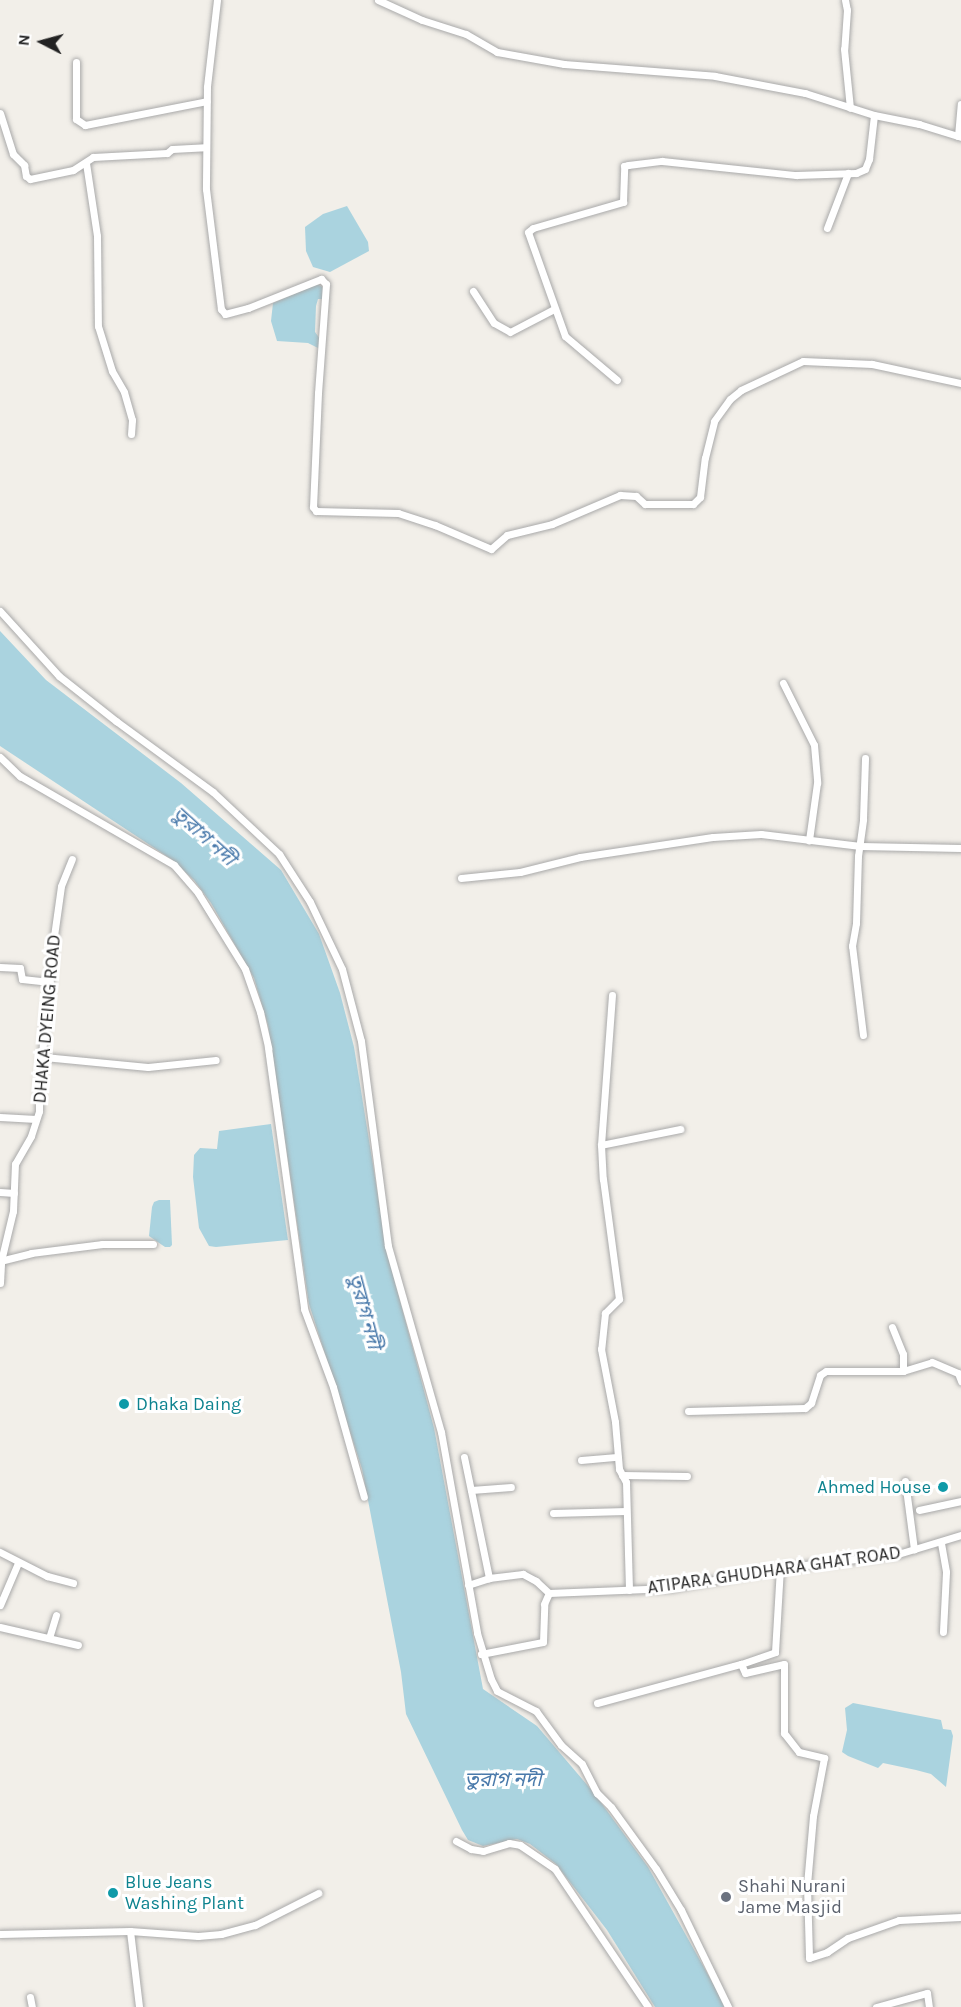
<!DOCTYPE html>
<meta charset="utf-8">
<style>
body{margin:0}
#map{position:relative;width:961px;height:2007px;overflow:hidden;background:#f2efe9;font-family:Karla,"Noto Sans Bengali",sans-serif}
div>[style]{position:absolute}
.water>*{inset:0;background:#aad3df}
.roads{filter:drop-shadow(0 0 2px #a9a9a9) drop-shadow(0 0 2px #a9a9a9)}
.minor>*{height:7px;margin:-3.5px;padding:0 3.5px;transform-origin:3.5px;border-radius:3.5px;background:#fff}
.dots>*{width:16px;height:16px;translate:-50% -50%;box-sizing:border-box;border:3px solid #fff;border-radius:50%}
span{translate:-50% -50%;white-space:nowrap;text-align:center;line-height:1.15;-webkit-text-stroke:6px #fff;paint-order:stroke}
.street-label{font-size:18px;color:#222}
.culture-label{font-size:18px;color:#0d838f}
.left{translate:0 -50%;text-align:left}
.right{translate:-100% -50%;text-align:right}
.worship-label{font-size:18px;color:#5b616d}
.water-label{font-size:20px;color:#4a7aab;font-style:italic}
.north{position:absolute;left:12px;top:12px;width:60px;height:60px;-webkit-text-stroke:4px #fff;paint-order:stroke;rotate:276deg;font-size:16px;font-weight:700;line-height:24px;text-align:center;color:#222}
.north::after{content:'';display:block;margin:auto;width:21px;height:27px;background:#222;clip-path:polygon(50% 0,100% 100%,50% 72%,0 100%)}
</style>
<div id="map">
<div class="water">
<i style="clip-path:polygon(347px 206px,368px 242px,369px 251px,330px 272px,313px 267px,306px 251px,305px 227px,323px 214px)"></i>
<i style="clip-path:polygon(317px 284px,324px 288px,323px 299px,318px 299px,316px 306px,315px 332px,320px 339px,320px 349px,308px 343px,277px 341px,271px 321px,273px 303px)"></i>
<i style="clip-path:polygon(0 631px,46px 680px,181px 783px,281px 870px,319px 934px,340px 993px,354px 1047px,387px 1252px,434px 1428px,483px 1689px,537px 1726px,594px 1793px,648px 1867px,726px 2007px,655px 2007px,607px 1930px,556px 1864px,530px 1844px,517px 1839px,483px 1846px,468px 1840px,462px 1830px,406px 1714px,401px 1672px,362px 1469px,309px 1304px,268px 1025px,254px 978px,211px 903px,194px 880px,171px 859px,0 746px)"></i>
<i style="clip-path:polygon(271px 1124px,288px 1240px,216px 1247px,209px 1246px,199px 1228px,193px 1177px,194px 1155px,200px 1148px,217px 1149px,219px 1131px)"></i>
<i style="clip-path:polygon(159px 1200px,170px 1200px,172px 1245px,170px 1247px,165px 1247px,149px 1236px,152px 1207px,154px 1202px)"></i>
<i style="clip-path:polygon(853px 1703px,941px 1720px,943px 1729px,951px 1730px,953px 1736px,946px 1787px,931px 1774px,916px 1770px,883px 1763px,878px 1768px,848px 1756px,842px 1752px,847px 1730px,845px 1708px)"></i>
</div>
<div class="roads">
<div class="minor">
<i style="left:217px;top:0;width:88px;rotate:96.6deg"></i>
<i style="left:207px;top:87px;width:102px;rotate:90.6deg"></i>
<i style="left:206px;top:189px;width:121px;rotate:82.9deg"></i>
<i style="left:221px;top:309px;width:6px;rotate:51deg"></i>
<i style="left:225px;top:314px;width:24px;rotate:-15deg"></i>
<i style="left:248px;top:308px;width:79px;rotate:-21.7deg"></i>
<i style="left:321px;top:279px;width:7px;rotate:45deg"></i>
<i style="left:326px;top:284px;width:109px;rotate:94.2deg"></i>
<i style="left:318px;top:393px;width:114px;rotate:92.5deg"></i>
<i style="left:313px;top:507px;width:5px;rotate:53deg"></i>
<i style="left:316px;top:511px;width:82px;rotate:1.4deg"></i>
<i style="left:398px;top:513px;width:39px;rotate:18deg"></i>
<i style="left:435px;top:525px;width:61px;rotate:23.2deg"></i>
<i style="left:491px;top:549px;width:21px;rotate:-41deg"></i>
<i style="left:507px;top:535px;width:46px;rotate:-13.7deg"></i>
<i style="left:552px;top:524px;width:74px;rotate:-23.1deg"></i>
<i style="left:620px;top:495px;width:16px;rotate:4deg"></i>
<i style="left:636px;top:496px;width:12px;rotate:42deg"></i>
<i style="left:645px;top:504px;width:48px"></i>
<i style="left:693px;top:504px;width:10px;rotate:-45deg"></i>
<i style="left:700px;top:497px;width:39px;rotate:-83deg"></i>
<i style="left:705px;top:458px;width:38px;rotate:-76deg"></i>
<i style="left:714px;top:421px;width:27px;rotate:-54deg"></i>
<i style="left:730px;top:399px;width:14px;rotate:-39deg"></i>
<i style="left:741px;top:390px;width:68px;rotate:-25.1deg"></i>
<i style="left:803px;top:361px;width:69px;rotate:2.5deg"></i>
<i style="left:872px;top:364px;width:91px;rotate:12.1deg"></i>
<i style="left:378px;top:0;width:48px;rotate:24.4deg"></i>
<i style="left:422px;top:20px;width:46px;rotate:17.7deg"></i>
<i style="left:466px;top:34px;width:36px;rotate:30deg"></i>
<i style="left:497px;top:52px;width:68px;rotate:10.2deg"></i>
<i style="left:564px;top:64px;width:151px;rotate:4.5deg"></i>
<i style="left:715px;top:76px;width:92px;rotate:10.7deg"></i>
<i style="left:805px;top:93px;width:72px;rotate:17.7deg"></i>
<i style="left:874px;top:115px;width:46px;rotate:11.3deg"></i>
<i style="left:919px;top:124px;width:44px;rotate:17.2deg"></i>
<i style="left:845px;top:0;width:10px;rotate:79deg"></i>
<i style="left:847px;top:10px;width:39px;rotate:94deg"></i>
<i style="left:844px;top:49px;width:59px;rotate:84.2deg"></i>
<i style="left:76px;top:62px;width:57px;rotate:90deg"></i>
<i style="left:76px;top:119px;width:11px;rotate:34deg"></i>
<i style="left:85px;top:125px;width:124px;rotate:-11.1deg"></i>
<i style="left:0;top:113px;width:43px;rotate:72.4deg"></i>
<i style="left:13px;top:154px;width:16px;rotate:45deg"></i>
<i style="left:24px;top:165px;width:11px;rotate:80deg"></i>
<i style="left:26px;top:176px;width:5px;rotate:37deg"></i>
<i style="left:30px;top:179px;width:44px;rotate:-11.8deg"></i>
<i style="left:73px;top:170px;width:24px;rotate:-33deg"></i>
<i style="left:93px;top:157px;width:74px;rotate:-3.1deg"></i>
<i style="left:167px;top:153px;width:6px;rotate:-39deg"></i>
<i style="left:172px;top:149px;width:33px;rotate:-3deg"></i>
<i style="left:958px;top:136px;width:32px;rotate:-85deg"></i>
<i style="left:86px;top:163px;width:74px;rotate:81.4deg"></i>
<i style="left:97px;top:236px;width:90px;rotate:89.4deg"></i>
<i style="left:98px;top:326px;width:47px;rotate:72.7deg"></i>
<i style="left:112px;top:371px;width:24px;rotate:60deg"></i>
<i style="left:124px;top:392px;width:29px;rotate:74deg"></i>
<i style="left:132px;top:420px;width:14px;rotate:94deg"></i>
<i style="left:827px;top:228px;width:59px;rotate:-69.1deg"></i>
<i style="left:473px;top:291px;width:38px;rotate:57deg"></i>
<i style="left:494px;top:323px;width:18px;rotate:29deg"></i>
<i style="left:510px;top:332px;width:50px;rotate:-27.6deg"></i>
<i style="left:617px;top:380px;width:68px;rotate:-139.8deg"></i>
<i style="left:565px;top:336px;width:110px;rotate:-109.6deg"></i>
<i style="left:528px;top:232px;width:6px;rotate:-39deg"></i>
<i style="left:533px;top:228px;width:94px;rotate:-16.1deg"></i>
<i style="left:623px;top:202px;width:36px;rotate:-88deg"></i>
<i style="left:624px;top:166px;width:4px;rotate:-14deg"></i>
<i style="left:628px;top:165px;width:34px;rotate:-7deg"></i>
<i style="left:662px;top:161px;width:135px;rotate:6deg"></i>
<i style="left:796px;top:175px;width:60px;rotate:-1.9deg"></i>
<i style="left:856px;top:173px;width:10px;rotate:-24deg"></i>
<i style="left:865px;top:169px;width:11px;rotate:-68deg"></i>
<i style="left:869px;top:159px;width:44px;rotate:-83.5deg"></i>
<i style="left:0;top:611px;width:88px;rotate:47.8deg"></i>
<i style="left:59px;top:676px;width:73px;rotate:38.3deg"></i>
<i style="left:116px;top:721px;width:120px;rotate:36.2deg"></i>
<i style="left:213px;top:792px;width:91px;rotate:43.2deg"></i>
<i style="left:279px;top:854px;width:57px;rotate:57.1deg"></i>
<i style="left:310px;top:902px;width:74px;rotate:64.5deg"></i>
<i style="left:342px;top:969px;width:74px;rotate:75.2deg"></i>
<i style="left:361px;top:1041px;width:207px;rotate:82.5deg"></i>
<i style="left:388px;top:1246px;width:193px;rotate:74.1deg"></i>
<i style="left:441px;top:1432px;width:204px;rotate:79.8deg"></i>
<i style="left:477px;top:1633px;width:48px;rotate:73.1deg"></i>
<i style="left:491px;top:1679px;width:13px;rotate:63deg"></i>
<i style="left:497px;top:1691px;width:44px;rotate:27.1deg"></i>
<i style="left:536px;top:1711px;width:42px;rotate:53.7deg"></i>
<i style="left:561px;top:1745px;width:28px;rotate:42deg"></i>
<i style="left:582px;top:1764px;width:33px;rotate:63deg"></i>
<i style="left:597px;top:1793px;width:20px;rotate:45deg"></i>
<i style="left:611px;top:1807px;width:77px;rotate:54deg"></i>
<i style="left:656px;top:1869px;width:48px;rotate:58.6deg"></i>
<i style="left:681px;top:1910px;width:108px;rotate:64.1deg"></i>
<i style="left:783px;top:683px;width:69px;rotate:63.4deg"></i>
<i style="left:814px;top:745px;width:38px;rotate:85deg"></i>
<i style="left:817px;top:783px;width:58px;rotate:98deg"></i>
<i style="left:0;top:757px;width:28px;rotate:44deg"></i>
<i style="left:20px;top:776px;width:178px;rotate:30deg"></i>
<i style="left:174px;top:865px;width:37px;rotate:49deg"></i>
<i style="left:198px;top:893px;width:89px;rotate:58.3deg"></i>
<i style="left:245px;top:969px;width:46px;rotate:70.8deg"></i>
<i style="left:260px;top:1012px;width:37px;rotate:77deg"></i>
<i style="left:268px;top:1048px;width:263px;rotate:82.1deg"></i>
<i style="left:304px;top:1309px;width:83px;rotate:69.6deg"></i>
<i style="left:333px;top:1387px;width:114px;rotate:74.3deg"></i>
<i style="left:461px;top:878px;width:59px;rotate:-5.8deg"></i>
<i style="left:520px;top:872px;width:62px;rotate:-14deg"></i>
<i style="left:580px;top:857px;width:134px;rotate:-8.6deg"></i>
<i style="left:713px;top:837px;width:48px;rotate:-3.6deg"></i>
<i style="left:761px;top:834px;width:100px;rotate:6.9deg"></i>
<i style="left:860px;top:846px;width:101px;rotate:1.1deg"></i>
<i style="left:0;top:967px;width:20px;rotate:3deg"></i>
<i style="left:20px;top:968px;width:11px;rotate:80deg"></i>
<i style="left:22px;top:979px;width:28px;rotate:6deg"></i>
<i style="left:612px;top:995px;width:150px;rotate:94.2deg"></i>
<i style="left:601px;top:1145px;width:34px;rotate:87deg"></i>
<i style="left:603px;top:1179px;width:121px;rotate:82.4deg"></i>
<i style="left:619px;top:1299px;width:20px;rotate:135deg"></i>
<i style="left:605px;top:1313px;width:36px;rotate:96deg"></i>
<i style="left:601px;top:1349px;width:74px;rotate:79.1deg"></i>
<i style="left:615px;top:1422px;width:47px;rotate:85.1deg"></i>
<i style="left:619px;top:1469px;width:15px;rotate:62deg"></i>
<i style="left:626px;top:1482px;width:108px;rotate:88.4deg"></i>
<i style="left:863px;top:1035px;width:90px;rotate:-97deg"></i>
<i style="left:852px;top:946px;width:23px;rotate:-80deg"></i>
<i style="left:856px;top:923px;width:67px;rotate:-88.3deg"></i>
<i style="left:858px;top:856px;width:37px;rotate:-82deg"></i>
<i style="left:863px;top:819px;width:61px;rotate:-88.1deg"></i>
<i style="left:44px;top:1057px;width:104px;rotate:5.5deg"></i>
<i style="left:148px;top:1067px;width:68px;rotate:-5.9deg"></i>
<i style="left:0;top:1117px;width:36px;rotate:3deg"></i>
<i style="left:601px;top:1145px;width:81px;rotate:-11.4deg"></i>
<i style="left:0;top:1192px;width:14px;rotate:4deg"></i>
<i style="left:0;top:1261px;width:32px;rotate:-14deg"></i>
<i style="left:31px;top:1253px;width:72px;rotate:-7.2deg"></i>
<i style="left:102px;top:1244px;width:51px"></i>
<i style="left:0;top:1283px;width:22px;rotate:-87deg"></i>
<i style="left:1px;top:1261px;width:51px;rotate:-76.5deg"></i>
<i style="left:13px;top:1211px;width:47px;rotate:-87.6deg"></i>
<i style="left:15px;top:1164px;width:32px;rotate:-60deg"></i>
<i style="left:31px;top:1136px;width:26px;rotate:-72deg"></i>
<i style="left:39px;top:1111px;width:28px;rotate:-90deg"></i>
<i style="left:39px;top:1083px;width:148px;rotate:-84.2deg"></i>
<i style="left:54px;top:936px;width:50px;rotate:-82deg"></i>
<i style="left:61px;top:886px;width:29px;rotate:-68deg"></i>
<i style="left:892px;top:1327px;width:29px;rotate:68deg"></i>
<i style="left:903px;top:1354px;width:17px;rotate:90deg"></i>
<i style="left:688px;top:1411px;width:117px;rotate:-1.5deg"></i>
<i style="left:805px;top:1408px;width:8px;rotate:-40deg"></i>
<i style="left:811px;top:1403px;width:29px;rotate:-72deg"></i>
<i style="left:820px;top:1375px;width:7px;rotate:-34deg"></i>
<i style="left:826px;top:1371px;width:77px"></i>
<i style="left:903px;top:1371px;width:30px;rotate:-17deg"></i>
<i style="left:932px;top:1362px;width:28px;rotate:23deg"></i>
<i style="left:958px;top:1373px;width:9px;rotate:69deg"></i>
<i style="left:464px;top:1457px;width:124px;rotate:78.3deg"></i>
<i style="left:489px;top:1578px;width:34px;rotate:-7deg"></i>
<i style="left:523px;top:1574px;width:15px;rotate:28deg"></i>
<i style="left:536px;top:1581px;width:18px;rotate:43deg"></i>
<i style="left:581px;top:1460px;width:36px;rotate:-5deg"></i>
<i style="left:622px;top:1475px;width:65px;rotate:0.9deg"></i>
<i style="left:905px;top:1481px;width:69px;rotate:82.5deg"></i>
<i style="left:471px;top:1490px;width:40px;rotate:-4.3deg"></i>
<i style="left:919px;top:1510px;width:43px;rotate:-12.1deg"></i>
<i style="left:553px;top:1513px;width:73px;rotate:-1.6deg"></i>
<i style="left:941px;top:1543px;width:29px;rotate:80deg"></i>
<i style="left:946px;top:1572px;width:60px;rotate:92.9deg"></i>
<i style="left:0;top:1552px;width:53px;rotate:27.1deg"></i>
<i style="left:47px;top:1576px;width:27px;rotate:15deg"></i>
<i style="left:468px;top:1585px;width:22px;rotate:-18deg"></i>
<i style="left:549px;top:1593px;width:121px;rotate:-2.4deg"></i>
<i style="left:670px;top:1588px;width:112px;rotate:-10.3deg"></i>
<i style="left:780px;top:1568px;width:119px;rotate:-6.8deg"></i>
<i style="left:898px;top:1554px;width:66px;rotate:-16.8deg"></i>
<i style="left:0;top:1605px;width:46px;rotate:-66.8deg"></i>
<i style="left:0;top:1627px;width:80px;rotate:13deg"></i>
<i style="left:49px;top:1638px;width:24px;rotate:-73deg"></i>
<i style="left:481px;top:1654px;width:63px;rotate:-11deg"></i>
<i style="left:543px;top:1642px;width:38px;rotate:-88deg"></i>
<i style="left:544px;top:1604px;width:12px;rotate:-66deg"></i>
<i style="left:741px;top:1664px;width:36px;rotate:-19deg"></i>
<i style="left:775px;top:1652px;width:84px;rotate:-86.6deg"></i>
<i style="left:784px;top:1664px;width:69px;rotate:90deg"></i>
<i style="left:784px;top:1733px;width:24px;rotate:52deg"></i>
<i style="left:799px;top:1752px;width:26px;rotate:13deg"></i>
<i style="left:824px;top:1758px;width:59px;rotate:100.7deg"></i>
<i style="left:813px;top:1816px;width:69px;rotate:95deg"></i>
<i style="left:807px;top:1885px;width:73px;rotate:88.4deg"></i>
<i style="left:809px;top:1958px;width:19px;rotate:-18deg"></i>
<i style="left:827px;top:1952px;width:25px;rotate:-34deg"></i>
<i style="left:848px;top:1938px;width:54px;rotate:-19.4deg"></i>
<i style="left:899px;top:1920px;width:62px;rotate:-2.8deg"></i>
<i style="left:597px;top:1703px;width:149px;rotate:-15.2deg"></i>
<i style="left:741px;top:1664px;width:10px;rotate:66deg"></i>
<i style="left:745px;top:1673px;width:40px;rotate:-13deg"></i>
<i style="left:456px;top:1841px;width:17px;rotate:28deg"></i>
<i style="left:471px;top:1849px;width:12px;rotate:9deg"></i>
<i style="left:483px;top:1851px;width:27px;rotate:-17deg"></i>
<i style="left:509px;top:1843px;width:11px;rotate:10deg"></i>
<i style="left:520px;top:1845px;width:42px;rotate:34.4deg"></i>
<i style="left:555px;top:1869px;width:166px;rotate:56deg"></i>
<i style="left:130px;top:1931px;width:77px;rotate:83.2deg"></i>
<i style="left:0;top:1934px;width:130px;rotate:-1.3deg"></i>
<i style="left:130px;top:1931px;width:68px;rotate:4.2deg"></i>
<i style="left:198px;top:1936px;width:23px;rotate:-5deg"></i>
<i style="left:221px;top:1934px;width:35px;rotate:-15deg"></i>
<i style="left:255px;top:1925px;width:71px;rotate:-26.9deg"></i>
<i style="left:30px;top:1997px;width:10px;rotate:79deg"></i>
<i style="left:876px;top:2007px;width:53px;rotate:-15.4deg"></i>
<i style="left:927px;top:1993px;width:14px;rotate:82deg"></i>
</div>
</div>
<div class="dots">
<i style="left:124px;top:1404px;background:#0f9aa8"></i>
<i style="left:943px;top:1487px;background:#0f9aa8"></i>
<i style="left:113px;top:1893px;background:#0f9aa8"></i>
<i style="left:726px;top:1897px;background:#6b7280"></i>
</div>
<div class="street-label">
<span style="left:47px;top:1019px;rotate:-85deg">DHAKA DYEING ROAD</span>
<span style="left:774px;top:1570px;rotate:-8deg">ATIPARA GHUDHARA GHAT ROAD</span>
</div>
<div class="culture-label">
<span class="left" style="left:136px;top:1404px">Dhaka Daing</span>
<span class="right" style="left:931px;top:1487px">Ahmed House</span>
<span class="left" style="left:125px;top:1893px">Blue Jeans<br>Washing Plant</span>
</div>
<div class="worship-label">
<span class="left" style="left:738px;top:1897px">Shahi Nurani<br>Jame Masjid</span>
</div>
<div class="water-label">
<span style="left:204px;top:836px;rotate:42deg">তুরাগ নদী</span>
<span style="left:365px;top:1311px;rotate:75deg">তুরাগ নদী</span>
<span style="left:503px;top:1779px">তুরাগ নদী</span>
</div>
<div class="north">N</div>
</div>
